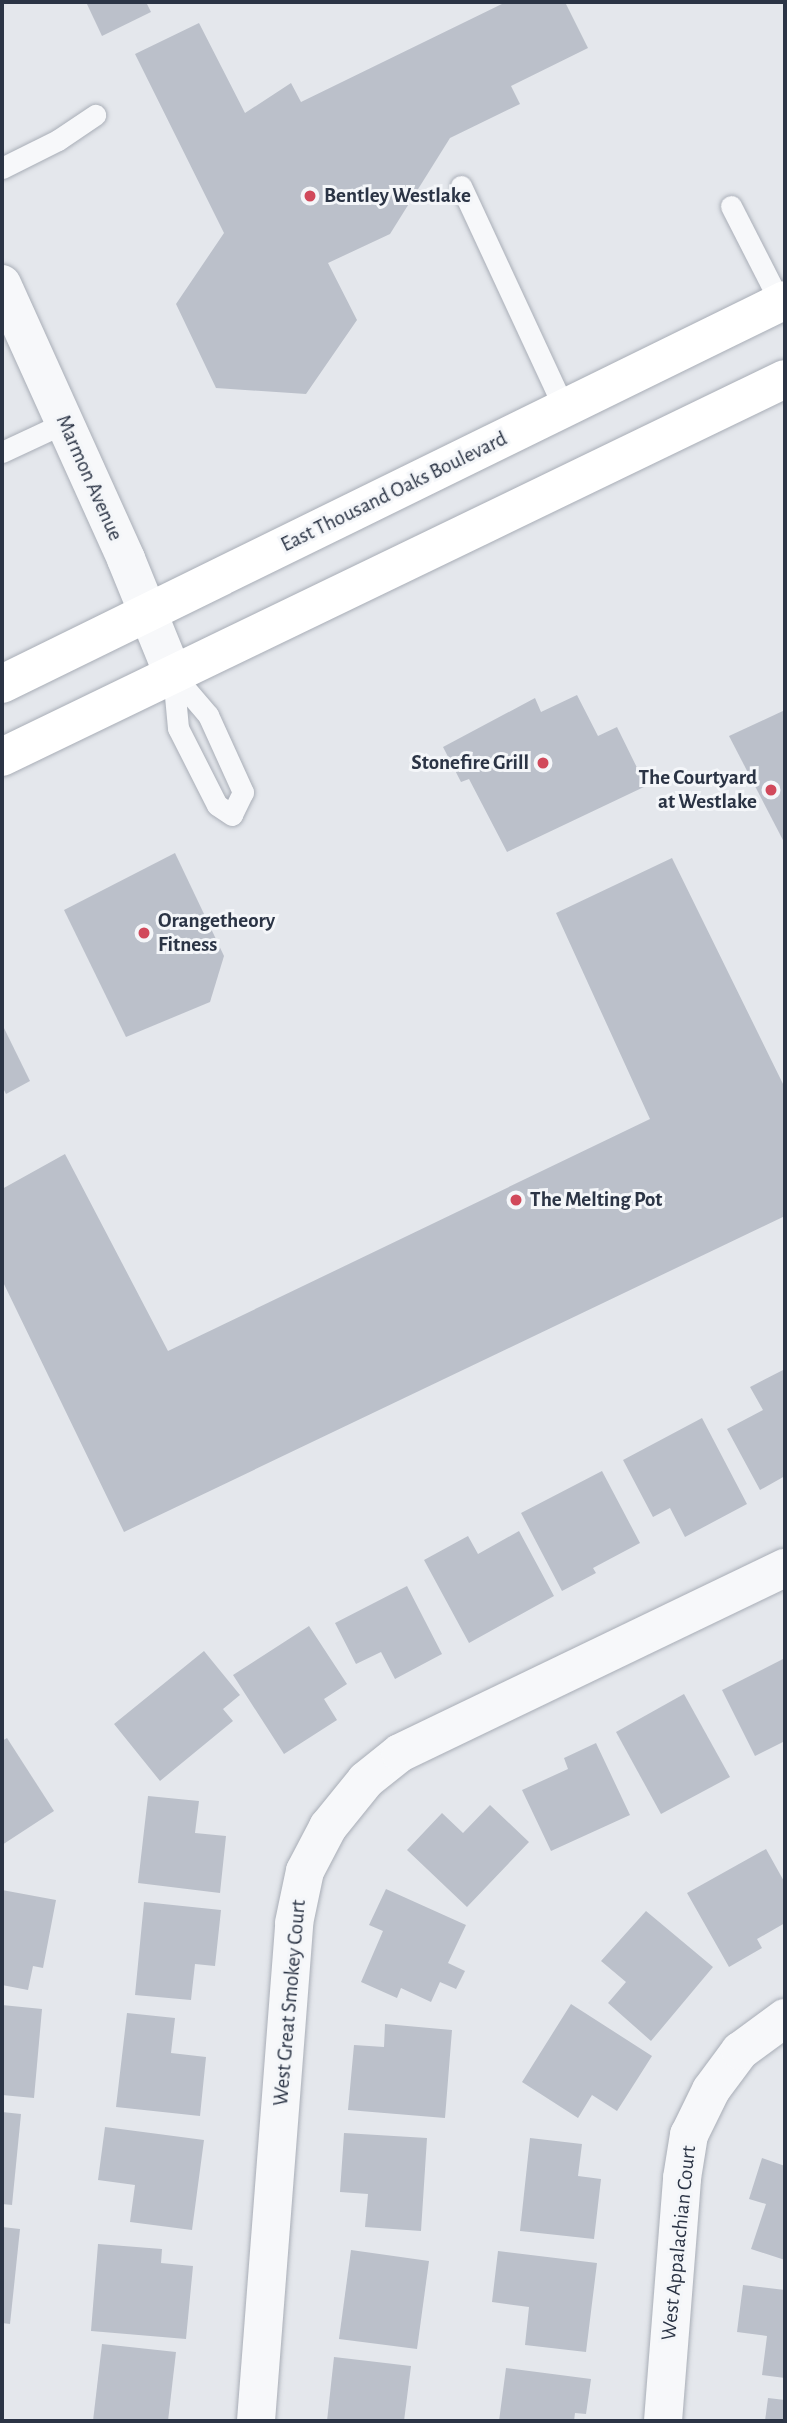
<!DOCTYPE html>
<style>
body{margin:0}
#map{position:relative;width:787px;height:2423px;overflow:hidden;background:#e4e7ec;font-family:"Alegreya Sans",sans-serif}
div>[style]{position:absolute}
.building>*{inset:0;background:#bbc0ca}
.roads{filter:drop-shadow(0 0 2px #a9aeb7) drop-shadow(0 0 2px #a9aeb7)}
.service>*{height:21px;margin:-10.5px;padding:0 10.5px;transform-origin:10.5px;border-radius:10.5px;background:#f7f8fa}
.minor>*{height:38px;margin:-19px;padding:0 19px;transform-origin:19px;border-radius:19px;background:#f7f8fa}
.primary>*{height:38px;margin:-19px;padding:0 19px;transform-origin:19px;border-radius:19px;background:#fff}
.dots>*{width:19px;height:19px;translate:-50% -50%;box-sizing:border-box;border:4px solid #f4f6f9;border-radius:50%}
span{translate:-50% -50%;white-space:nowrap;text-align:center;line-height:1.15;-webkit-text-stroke:6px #f4f6f9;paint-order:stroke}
.poi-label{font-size:21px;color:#2b3445;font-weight:700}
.left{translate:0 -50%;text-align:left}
.right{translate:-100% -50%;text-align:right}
.street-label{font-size:21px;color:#2b3445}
.frame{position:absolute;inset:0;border:4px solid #2b3445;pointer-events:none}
</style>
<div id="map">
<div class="building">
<i style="clip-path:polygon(86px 2px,146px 2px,151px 12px,102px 36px)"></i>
<i style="clip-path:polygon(506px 2px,565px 2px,588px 48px,511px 86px,520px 104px,450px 138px,390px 234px,328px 263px,357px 320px,306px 394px,216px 388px,176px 304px,224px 233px,135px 54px,199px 23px,245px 113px,291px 83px,301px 102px)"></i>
<i style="clip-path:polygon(577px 695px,598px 736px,617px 727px,646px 786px,507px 852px,469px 779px,461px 782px,443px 747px,535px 698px,541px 712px)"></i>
<i style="clip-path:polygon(785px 710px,785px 844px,729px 736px)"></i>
<i style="clip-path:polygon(175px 853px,224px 956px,210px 1002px,126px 1037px,64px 910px)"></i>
<i style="clip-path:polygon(672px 858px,785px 1088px,785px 1216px,124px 1532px,2px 1280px,2px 1189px,65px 1154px,168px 1351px,650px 1119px,556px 913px)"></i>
<i style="clip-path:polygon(2px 1024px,30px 1081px,6px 1094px,2px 1086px)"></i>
<i style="clip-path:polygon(785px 1369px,785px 1476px,760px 1490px,727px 1429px,763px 1410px,750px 1387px)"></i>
<i style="clip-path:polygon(702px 1418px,747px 1504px,685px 1537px,670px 1508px,653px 1517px,623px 1460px)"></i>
<i style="clip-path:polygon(602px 1471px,640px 1543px,593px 1568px,596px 1573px,562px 1591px,521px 1513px)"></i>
<i style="clip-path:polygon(519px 1531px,554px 1596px,469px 1643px,424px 1560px,468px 1536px,478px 1554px)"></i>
<i style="clip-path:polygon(407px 1586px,442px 1654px,395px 1679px,381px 1652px,356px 1664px,335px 1623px)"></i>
<i style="clip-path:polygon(309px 1626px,347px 1684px,324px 1699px,337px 1720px,284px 1754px,233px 1675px)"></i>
<i style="clip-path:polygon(204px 1651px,240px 1695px,223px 1709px,233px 1721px,160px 1781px,114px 1724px)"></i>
<i style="clip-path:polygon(785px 1658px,785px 1741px,755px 1756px,722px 1690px)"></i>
<i style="clip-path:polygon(684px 1694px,730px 1777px,661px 1814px,616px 1732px)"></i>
<i style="clip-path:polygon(7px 1738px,54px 1811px,2px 1845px,2px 1741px)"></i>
<i style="clip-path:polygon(596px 1743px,630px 1815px,551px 1851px,522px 1790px,568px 1769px,564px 1758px)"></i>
<i style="clip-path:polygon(148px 1796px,199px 1801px,195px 1833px,226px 1836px,220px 1893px,138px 1883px)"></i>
<i style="clip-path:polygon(490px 1805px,529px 1842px,467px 1907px,407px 1850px,442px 1813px,463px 1833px)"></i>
<i style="clip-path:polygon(766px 1849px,785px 1883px,785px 1923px,757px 1939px,762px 1948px,729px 1967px,687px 1893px)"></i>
<i style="clip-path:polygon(386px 1889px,466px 1925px,448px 1963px,465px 1971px,456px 1989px,440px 1982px,431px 2002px,401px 1988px,397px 1998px,361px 1982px,383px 1931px,369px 1925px)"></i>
<i style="clip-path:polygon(2px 1890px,56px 1900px,43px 1968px,33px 1966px,28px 1990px,2px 1985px)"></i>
<i style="clip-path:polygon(144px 1902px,221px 1910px,215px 1966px,195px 1964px,191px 2000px,135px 1995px)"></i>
<i style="clip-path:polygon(646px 1911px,713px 1967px,651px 2041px,608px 2003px,626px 1982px,601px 1961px)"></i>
<i style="clip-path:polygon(571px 2004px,652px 2056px,617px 2111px,592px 2095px,578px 2118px,522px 2082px)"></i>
<i style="clip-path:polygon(2px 2005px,42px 2009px,34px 2098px,2px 2095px)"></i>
<i style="clip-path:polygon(127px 2013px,175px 2018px,171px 2053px,206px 2057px,200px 2116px,116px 2107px)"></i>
<i style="clip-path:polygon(385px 2024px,452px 2030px,445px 2118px,348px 2110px,354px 2045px,384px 2047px)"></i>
<i style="clip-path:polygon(2px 2112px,21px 2114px,12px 2205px,2px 2204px)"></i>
<i style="clip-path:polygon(105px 2127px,204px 2140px,192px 2230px,130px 2222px,135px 2185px,98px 2180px)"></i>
<i style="clip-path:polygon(344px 2133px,427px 2138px,421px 2231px,365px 2227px,368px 2194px,340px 2192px)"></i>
<i style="clip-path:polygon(530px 2138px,582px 2144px,578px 2176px,601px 2179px,594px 2239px,520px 2231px)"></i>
<i style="clip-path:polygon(762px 2158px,785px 2166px,785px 2260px,751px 2249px,766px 2204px,749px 2199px)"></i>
<i style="clip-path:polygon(2px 2227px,20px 2229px,10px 2324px,2px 2323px)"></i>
<i style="clip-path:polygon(98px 2244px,162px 2249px,161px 2263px,193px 2266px,186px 2339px,91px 2331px)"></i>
<i style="clip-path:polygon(351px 2250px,429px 2261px,417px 2349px,339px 2339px)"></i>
<i style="clip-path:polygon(498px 2251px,597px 2263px,586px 2352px,525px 2345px,529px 2307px,492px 2302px)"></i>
<i style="clip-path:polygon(743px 2285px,785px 2290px,785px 2378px,762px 2375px,767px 2336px,737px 2332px)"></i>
<i style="clip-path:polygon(102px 2344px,176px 2352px,168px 2421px,93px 2421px)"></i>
<i style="clip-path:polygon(334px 2357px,411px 2366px,404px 2421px,327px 2421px)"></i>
<i style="clip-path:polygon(506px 2368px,591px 2379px,586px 2414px,575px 2413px,574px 2421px,499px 2421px)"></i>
<i style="clip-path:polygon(768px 2398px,785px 2400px,785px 2421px,765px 2421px)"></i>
</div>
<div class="roads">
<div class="service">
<i style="left:2px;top:168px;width:63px;rotate:-26.6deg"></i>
<i style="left:58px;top:140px;width:45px;rotate:-34deg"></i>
<i style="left:461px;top:186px;width:245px;rotate:65.1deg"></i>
<i style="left:731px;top:206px;width:108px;rotate:63deg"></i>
<i style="left:2px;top:452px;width:68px;rotate:-25.1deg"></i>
<i style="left:173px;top:674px;width:54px;rotate:49.5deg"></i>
<i style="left:208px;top:715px;width:85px;rotate:65.6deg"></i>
<i style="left:243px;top:792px;width:25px;rotate:116deg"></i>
<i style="left:232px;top:815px;width:18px;rotate:-146deg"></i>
<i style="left:217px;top:805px;width:86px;rotate:-116.9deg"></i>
<i style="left:178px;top:728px;width:54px;rotate:-95.3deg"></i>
</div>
<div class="minor">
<i style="left:2px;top:284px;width:302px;rotate:65.7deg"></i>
<i style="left:126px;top:559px;width:124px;rotate:67.8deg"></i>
<i style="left:256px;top:2421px;width:499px;rotate:-85.6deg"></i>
<i style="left:294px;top:1923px;width:53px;rotate:-78.1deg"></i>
<i style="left:305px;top:1871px;width:50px;rotate:-62.4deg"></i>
<i style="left:328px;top:1827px;width:60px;rotate:-51deg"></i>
<i style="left:366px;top:1780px;width:43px;rotate:-38.5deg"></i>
<i style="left:400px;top:1753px;width:427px;rotate:-25.7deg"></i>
<i style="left:663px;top:2421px;width:244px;rotate:-85.5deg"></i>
<i style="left:682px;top:2178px;width:44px;rotate:-80.8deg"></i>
<i style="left:689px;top:2135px;width:50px;rotate:-63.9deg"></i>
<i style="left:711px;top:2090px;width:49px;rotate:-53.4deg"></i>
<i style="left:740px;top:2051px;width:56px;rotate:-36.3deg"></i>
</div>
<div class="primary">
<i style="left:2px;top:684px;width:872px;rotate:-26.12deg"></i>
<i style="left:2px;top:757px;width:869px;rotate:-25.77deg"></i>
</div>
</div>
<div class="dots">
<i style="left:310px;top:196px;background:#d1495b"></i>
<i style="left:543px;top:763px;background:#d1495b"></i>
<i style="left:771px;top:790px;background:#d1495b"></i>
<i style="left:144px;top:933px;background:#d1495b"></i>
<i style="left:516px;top:1200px;background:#d1495b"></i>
</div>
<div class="poi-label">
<span class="left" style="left:324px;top:196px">Bentley Westlake</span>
<span class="right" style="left:529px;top:763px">Stonefire Grill</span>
<span class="right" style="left:757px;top:790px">The Courtyard<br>at Westlake</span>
<span class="left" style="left:158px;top:933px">Orangetheory<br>Fitness</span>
<span class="left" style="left:530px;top:1200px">The Melting Pot</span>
</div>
<div class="street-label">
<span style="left:89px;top:478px;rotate:66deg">Marmon Avenue</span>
<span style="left:394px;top:492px;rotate:-26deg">East Thousand Oaks Boulevard</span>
<span style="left:290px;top:2003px;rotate:-85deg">West Great Smokey Court</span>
<span style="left:679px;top:2243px;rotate:-84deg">West Appalachian Court</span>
</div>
<div class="frame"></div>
</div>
